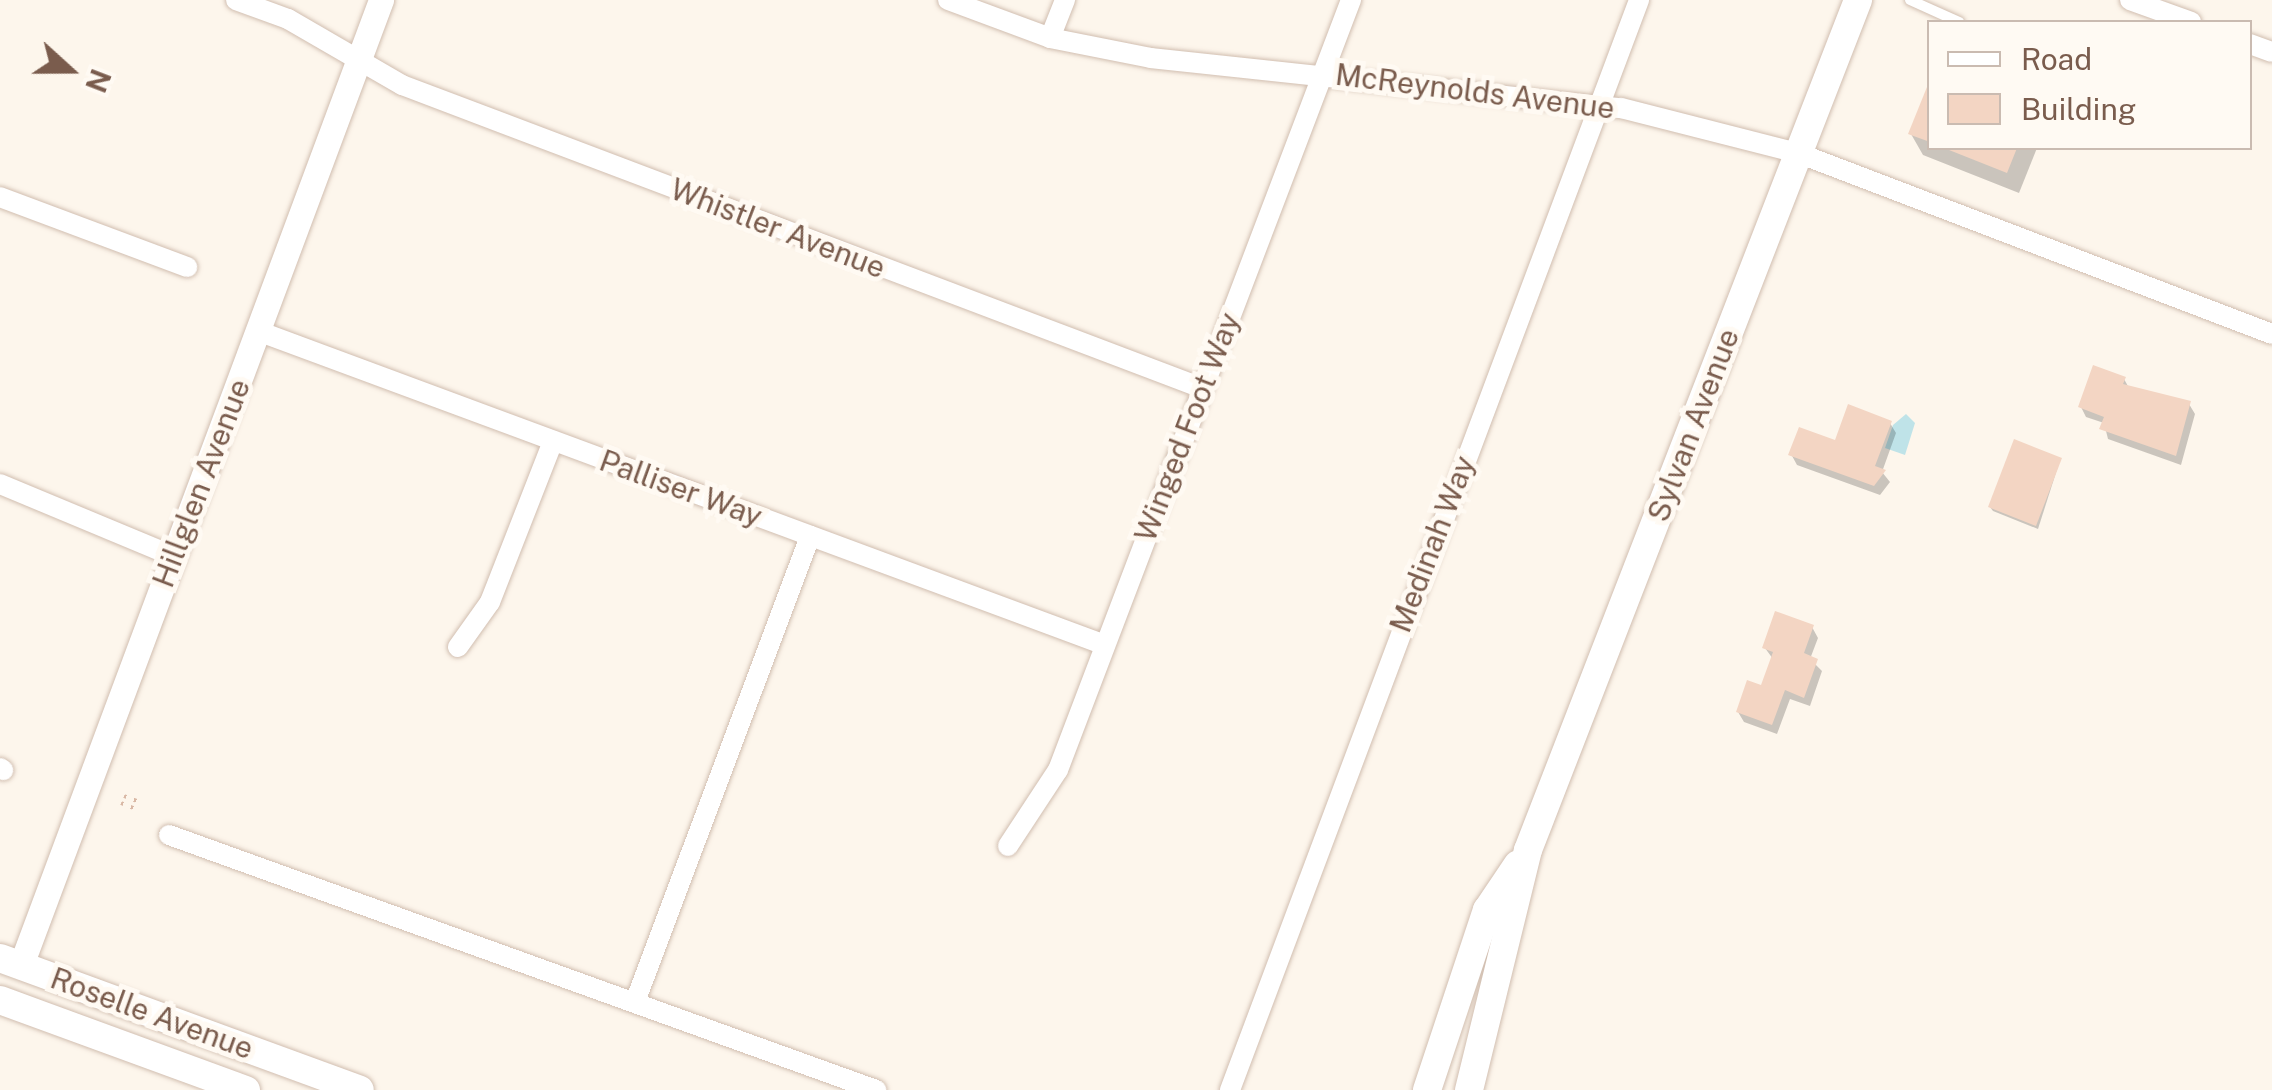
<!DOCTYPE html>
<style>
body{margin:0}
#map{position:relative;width:2272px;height:1090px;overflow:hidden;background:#fdf6ec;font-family:"Public Sans",sans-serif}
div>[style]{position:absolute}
.water>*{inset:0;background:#bfe3e8}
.shadow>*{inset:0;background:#0003}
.building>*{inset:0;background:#f3d5c3}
.path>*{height:4px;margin-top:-2px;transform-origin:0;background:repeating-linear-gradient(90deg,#d9b8a5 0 2.5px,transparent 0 10.5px)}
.roads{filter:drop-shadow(0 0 2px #d1beb0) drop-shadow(0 0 2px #d1beb0)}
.service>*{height:10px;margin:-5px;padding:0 5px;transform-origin:5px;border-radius:5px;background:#fff}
.minor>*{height:20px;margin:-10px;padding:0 10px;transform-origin:10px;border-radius:10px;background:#fff}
.tertiary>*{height:25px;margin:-12.5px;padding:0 12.5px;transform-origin:12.5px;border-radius:12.5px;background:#fff}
.secondary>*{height:28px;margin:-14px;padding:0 14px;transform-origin:14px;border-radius:14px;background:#fff}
span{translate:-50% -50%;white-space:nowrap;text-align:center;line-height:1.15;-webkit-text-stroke:10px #fffaf3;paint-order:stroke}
.street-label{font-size:30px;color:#7a5c4d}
.legend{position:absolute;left:1927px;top:20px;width:325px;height:130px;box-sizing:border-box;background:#fffaf3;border:2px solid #cabbb1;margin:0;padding:12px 18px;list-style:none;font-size:30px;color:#7a5c4d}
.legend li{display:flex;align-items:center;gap:20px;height:50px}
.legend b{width:50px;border:2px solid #cabbb1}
.north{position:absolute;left:20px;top:20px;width:100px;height:100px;-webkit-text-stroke:8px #fffaf3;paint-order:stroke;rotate:111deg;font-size:28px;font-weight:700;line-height:40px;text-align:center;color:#7a5c4d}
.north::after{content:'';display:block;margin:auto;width:35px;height:45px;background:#7a5c4d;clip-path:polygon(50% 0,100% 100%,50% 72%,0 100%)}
</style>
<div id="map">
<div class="water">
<i style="clip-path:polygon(1906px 414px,1915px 423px,1905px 455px,1885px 448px,1893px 425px)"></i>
</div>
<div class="shadow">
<i style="clip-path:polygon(1930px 86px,1930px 148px,2037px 148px,2019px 193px,1923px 155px,1911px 134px)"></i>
<i style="clip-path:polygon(2124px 379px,2129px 388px,2189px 404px,2195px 414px,2181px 465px,2108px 439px,2104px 423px,2086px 417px,2081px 407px)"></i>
<i style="clip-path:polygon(1890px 423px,1896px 433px,1882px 472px,1890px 482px,1880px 495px,1797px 465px,1791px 454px)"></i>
<i style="clip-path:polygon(2060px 460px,2038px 529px,1993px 511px,1990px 507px)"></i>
<i style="clip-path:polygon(1812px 627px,1818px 638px,1810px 659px,1822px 671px,1810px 706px,1790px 699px,1777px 734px,1744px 722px,1738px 712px,1762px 688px,1773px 659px,1765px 648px)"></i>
</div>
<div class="building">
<i style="clip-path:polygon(1929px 82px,1930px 82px,1930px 142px,1908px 134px)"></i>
<i style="clip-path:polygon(1944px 148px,2017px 148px,2007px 173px)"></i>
<i style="clip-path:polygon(2093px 365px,2126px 377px,2123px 384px,2191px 401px,2176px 456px,2099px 429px,2104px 417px,2078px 407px)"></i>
<i style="clip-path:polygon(1848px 404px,1892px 421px,1875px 466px,1886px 470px,1874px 486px,1788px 455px,1799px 427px,1835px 440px)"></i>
<i style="clip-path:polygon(2014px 439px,2062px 458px,2036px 526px,1988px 507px)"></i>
<i style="clip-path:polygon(1775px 611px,1814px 625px,1804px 653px,1818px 659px,1804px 698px,1785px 690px,1772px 725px,1736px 712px,1747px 680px,1761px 685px,1773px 652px,1762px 648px)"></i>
</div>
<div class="path">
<i style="left:124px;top:796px;width:17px;rotate:21deg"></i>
<i style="left:121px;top:803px;width:18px;rotate:22deg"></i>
</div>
<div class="roads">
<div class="service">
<i style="left:1910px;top:0;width:54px;rotate:24.2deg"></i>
</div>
<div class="minor">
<i style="left:236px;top:0;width:55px;rotate:20.1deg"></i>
<i style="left:288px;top:19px;width:132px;rotate:30.1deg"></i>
<i style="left:402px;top:85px;width:855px;rotate:20.74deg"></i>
<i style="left:948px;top:0;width:109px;rotate:20.4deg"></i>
<i style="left:1050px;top:38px;width:103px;rotate:11.2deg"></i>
<i style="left:1151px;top:58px;width:473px;rotate:6.1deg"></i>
<i style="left:1621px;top:108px;width:183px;rotate:14.3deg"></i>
<i style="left:1798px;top:153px;width:507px;rotate:20.9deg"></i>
<i style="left:2130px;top:0;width:65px;rotate:19.8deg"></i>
<i style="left:1050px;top:38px;width:41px;rotate:-68.5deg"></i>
<i style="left:2250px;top:44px;width:23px;rotate:20deg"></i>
<i style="left:0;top:197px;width:200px;rotate:20.5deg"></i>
<i style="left:258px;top:331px;width:903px;rotate:20.34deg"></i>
<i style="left:0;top:484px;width:187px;rotate:22.6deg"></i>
<i style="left:458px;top:647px;width:55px;rotate:-54.6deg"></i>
<i style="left:490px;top:602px;width:173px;rotate:-68.6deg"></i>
<i style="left:0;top:768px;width:4px;rotate:34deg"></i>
<i style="left:169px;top:835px;width:752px;rotate:19.83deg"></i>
<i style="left:1008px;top:846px;width:91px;rotate:-56.7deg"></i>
<i style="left:1058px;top:770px;width:824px;rotate:-69.17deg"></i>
<i style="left:635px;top:1002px;width:498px;rotate:-69.4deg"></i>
<i style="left:1230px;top:1090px;width:1164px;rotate:-69.43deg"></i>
</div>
<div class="tertiary">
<i style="left:21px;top:965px;width:1030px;rotate:-69.54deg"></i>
</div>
<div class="secondary">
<i style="left:0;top:958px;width:383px;rotate:20.1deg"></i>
<i style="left:0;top:1000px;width:262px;rotate:20.1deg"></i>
<i style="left:1427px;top:1090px;width:190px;rotate:-71.6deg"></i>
<i style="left:1487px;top:910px;width:55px;rotate:-56deg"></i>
<i style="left:1469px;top:1090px;width:247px;rotate:-76.2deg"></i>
<i style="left:1528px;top:850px;width:912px;rotate:-68.78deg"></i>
</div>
</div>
<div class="street-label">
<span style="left:1475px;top:91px;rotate:7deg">McReynolds Avenue</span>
<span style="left:778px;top:228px;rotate:21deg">Whistler Avenue</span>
<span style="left:1693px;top:425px;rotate:-69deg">Sylvan Avenue</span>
<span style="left:1187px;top:427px;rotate:-69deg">Winged Foot Way</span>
<span style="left:201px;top:483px;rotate:-69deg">Hillglen Avenue</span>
<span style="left:681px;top:488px;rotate:20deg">Palliser Way</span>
<span style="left:1432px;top:544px;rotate:-69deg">Medinah Way</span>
<span style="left:152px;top:1013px;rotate:20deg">Roselle Avenue</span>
</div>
<ul class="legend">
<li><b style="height:12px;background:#fff"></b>Road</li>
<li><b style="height:28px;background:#f3d5c3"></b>Building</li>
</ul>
<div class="north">N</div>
</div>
